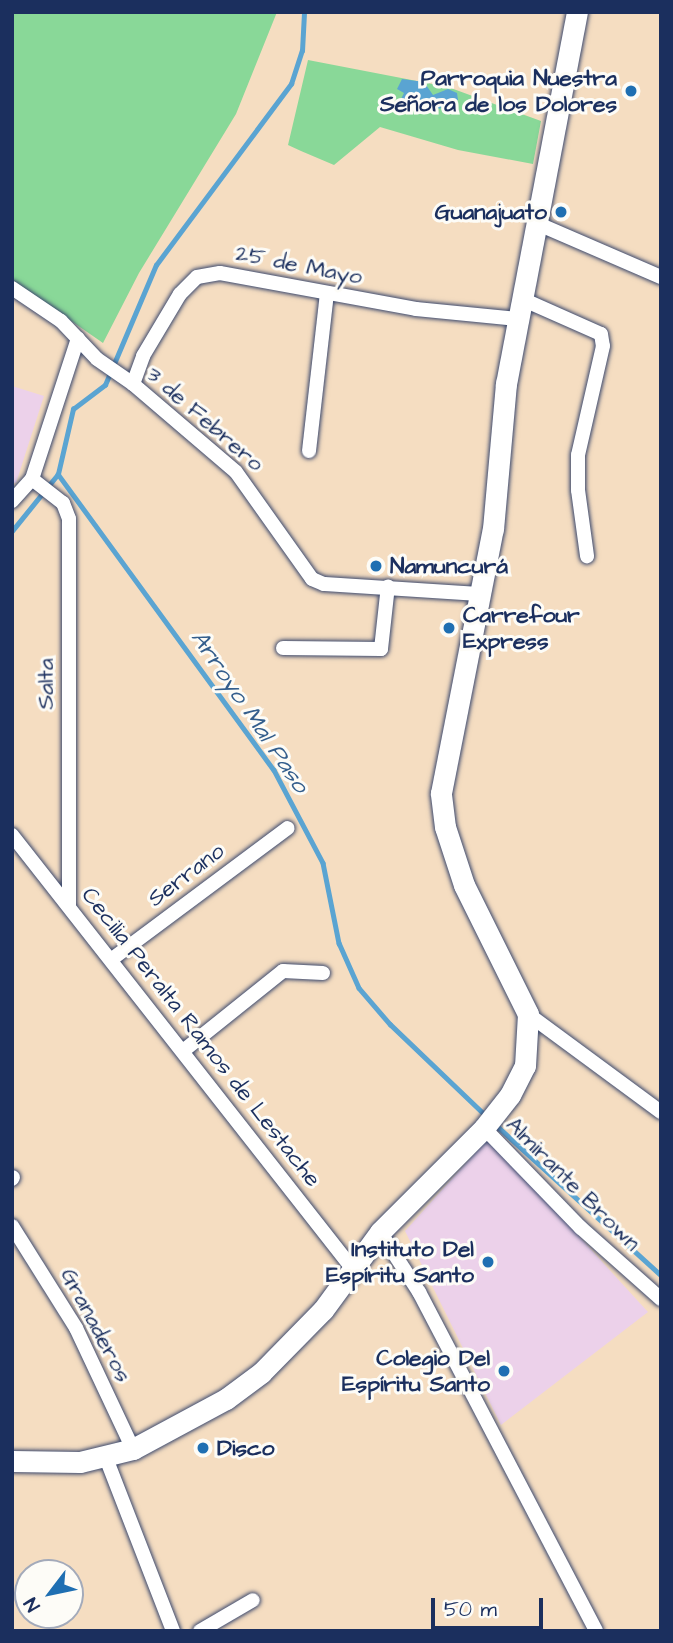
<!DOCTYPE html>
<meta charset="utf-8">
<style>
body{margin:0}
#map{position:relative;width:673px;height:1643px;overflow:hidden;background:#f5ddc1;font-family:"Architects Daughter",sans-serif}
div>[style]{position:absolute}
.built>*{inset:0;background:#ecd1ea}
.green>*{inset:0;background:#89d898}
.water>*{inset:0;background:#5aa4d2}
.stream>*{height:4.5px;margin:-2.25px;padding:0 2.25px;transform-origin:2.25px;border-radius:2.25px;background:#5aa4d2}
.roads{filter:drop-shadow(0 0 2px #3c496d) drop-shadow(0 0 2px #3c496d)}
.street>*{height:14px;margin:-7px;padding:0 7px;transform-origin:7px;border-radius:7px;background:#fff}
.secondary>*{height:21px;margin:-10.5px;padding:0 10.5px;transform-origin:10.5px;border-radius:10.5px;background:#fff}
.dots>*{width:19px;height:19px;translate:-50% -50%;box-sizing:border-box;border:4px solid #fdfcf7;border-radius:50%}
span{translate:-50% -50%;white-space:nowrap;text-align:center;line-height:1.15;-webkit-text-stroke:6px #fdfcf7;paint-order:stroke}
.poi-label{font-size:23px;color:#1b2f5e;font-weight:700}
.right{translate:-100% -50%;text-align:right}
.left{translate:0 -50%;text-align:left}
.street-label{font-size:23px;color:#1b2f5e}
.water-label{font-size:24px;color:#345e8c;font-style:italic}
.frame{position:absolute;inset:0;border:14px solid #1b2f5e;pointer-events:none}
.north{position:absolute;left:14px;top:1559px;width:70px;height:70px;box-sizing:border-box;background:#fdfcf7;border:2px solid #a3aaba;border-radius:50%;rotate:238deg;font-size:19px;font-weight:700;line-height:28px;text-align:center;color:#1b2f5e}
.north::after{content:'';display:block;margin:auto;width:24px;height:32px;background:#1f6fb2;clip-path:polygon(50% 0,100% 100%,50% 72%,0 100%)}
.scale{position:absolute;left:431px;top:1598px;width:112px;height:32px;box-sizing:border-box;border:4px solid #1b2f5e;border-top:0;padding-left:9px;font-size:21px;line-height:24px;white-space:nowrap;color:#1b2f5e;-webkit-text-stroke:5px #fdfcf7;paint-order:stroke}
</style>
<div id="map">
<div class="built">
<i style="clip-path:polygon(12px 386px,44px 396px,16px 483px,12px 482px)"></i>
<i style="clip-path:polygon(489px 1138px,648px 1312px,501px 1425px,405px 1231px)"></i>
</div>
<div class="green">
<i style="clip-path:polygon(12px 12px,277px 12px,236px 114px,139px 273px,103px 343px,12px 280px)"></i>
<i style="clip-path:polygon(308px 60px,448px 87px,541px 121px,533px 164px,458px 150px,380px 127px,334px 165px,301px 151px,288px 145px)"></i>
</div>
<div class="water">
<i style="clip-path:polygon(402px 79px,424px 82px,433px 95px,448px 89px,457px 93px,458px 100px,443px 103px,440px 109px,424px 101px,410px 109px,401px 99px,404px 93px,397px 89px)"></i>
</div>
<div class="stream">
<i style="left:58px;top:474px;width:366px;rotate:53.9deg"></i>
<i style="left:274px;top:770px;width:105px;rotate:62.2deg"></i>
<i style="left:323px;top:863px;width:82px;rotate:78.7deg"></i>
<i style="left:339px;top:943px;width:49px;rotate:66deg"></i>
<i style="left:359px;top:988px;width:48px;rotate:49.3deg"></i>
<i style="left:390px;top:1024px;width:127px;rotate:43.7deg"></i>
<i style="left:12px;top:531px;width:73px;rotate:-51.1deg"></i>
<i style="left:58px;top:474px;width:67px;rotate:-77deg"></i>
<i style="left:73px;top:409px;width:40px;rotate:-37deg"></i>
<i style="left:105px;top:385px;width:130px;rotate:-67deg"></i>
<i style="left:156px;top:265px;width:226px;rotate:-53.3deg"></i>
<i style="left:291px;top:84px;width:35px;rotate:-72deg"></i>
<i style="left:302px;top:51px;width:39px;rotate:-87deg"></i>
<i style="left:496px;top:1125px;width:223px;rotate:42.3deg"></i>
</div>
<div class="roads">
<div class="street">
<i style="left:536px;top:223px;width:136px;rotate:23.4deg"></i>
<i style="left:12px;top:288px;width:59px;rotate:34deg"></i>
<i style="left:61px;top:321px;width:52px;rotate:46.5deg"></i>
<i style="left:97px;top:359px;width:44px;rotate:34.8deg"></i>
<i style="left:133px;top:384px;width:135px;rotate:40.5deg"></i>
<i style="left:236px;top:472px;width:131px;rotate:54.6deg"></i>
<i style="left:312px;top:579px;width:13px;rotate:23deg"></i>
<i style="left:324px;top:584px;width:156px;rotate:3.7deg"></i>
<i style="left:522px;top:299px;width:86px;rotate:23.9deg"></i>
<i style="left:601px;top:334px;width:12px;rotate:81deg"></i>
<i style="left:603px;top:346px;width:112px;rotate:102.9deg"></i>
<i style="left:578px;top:455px;width:35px;rotate:90deg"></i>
<i style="left:578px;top:490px;width:67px;rotate:82.2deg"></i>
<i style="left:133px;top:384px;width:30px;rotate:-70deg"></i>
<i style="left:143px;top:356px;width:72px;rotate:-59.2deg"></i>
<i style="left:180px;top:294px;width:24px;rotate:-45deg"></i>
<i style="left:197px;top:277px;width:23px;rotate:-10deg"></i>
<i style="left:220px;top:273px;width:199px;rotate:10.4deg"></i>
<i style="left:416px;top:309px;width:102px;rotate:5.6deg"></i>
<i style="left:309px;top:451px;width:158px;rotate:-83.5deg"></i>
<i style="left:32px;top:479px;width:39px;rotate:38deg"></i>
<i style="left:63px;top:503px;width:17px;rotate:69deg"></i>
<i style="left:69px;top:519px;width:386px;rotate:90deg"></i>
<i style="left:12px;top:501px;width:30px;rotate:-48deg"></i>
<i style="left:32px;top:479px;width:148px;rotate:-71.9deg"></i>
<i style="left:283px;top:648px;width:98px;rotate:0.6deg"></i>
<i style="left:381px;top:649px;width:63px;rotate:-83.7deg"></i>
<i style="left:12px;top:835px;width:551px;rotate:51.86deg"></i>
<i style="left:112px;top:959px;width:219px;rotate:-36.7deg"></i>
<i style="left:528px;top:1014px;width:165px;rotate:36.4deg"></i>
<i style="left:183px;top:1051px;width:128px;rotate:-38.7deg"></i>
<i style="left:283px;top:971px;width:40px;rotate:2.9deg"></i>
<i style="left:484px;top:1128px;width:139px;rotate:45.9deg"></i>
<i style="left:581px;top:1228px;width:107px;rotate:41.6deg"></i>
<i style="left:12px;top:1179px;width:2px;rotate:-63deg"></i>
<i style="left:12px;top:1226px;width:120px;rotate:57.9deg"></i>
<i style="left:76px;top:1328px;width:134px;rotate:64.8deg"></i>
<i style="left:380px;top:1232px;width:72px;rotate:57deg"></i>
<i style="left:419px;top:1292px;width:382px;rotate:62.4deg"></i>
<i style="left:106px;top:1458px;width:186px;rotate:68.8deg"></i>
<i style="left:200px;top:1631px;width:61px;rotate:-30.3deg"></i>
</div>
<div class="secondary">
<i style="left:12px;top:1461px;width:68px;rotate:0.8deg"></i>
<i style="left:80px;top:1462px;width:55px;rotate:-13.8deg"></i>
<i style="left:133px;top:1449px;width:106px;rotate:-28.3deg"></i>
<i style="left:226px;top:1399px;width:44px;rotate:-36.6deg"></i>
<i style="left:261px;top:1373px;width:88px;rotate:-45.5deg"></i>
<i style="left:323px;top:1310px;width:97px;rotate:-53.8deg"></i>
<i style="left:380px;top:1232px;width:147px;rotate:-45deg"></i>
<i style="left:484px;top:1128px;width:42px;rotate:-51.8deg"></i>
<i style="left:510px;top:1095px;width:33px;rotate:-63deg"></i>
<i style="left:525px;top:1066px;width:52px;rotate:-86.7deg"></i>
<i style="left:528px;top:1014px;width:144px;rotate:-116.4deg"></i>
<i style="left:464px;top:885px;width:61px;rotate:-108.1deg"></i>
<i style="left:445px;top:827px;width:34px;rotate:-97deg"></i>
<i style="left:441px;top:793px;width:269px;rotate:-78.9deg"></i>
<i style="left:493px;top:529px;width:146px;rotate:-84.9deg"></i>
<i style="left:506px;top:384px;width:379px;rotate:-79.2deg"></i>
</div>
</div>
<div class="dots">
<i style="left:631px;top:91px;background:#1f6fb2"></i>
<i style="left:561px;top:212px;background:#1f6fb2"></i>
<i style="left:376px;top:566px;background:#1f6fb2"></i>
<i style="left:449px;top:628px;background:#1f6fb2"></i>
<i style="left:488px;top:1262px;background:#1f6fb2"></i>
<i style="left:504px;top:1371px;background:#1f6fb2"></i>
<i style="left:203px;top:1448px;background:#1f6fb2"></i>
</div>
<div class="poi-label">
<span class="right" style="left:617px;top:91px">Parroquia Nuestra<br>Señora de los Dolores</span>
<span class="right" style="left:547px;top:212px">Guanajuato</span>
<span class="left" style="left:390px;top:566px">Namuncurá</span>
<span class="left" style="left:463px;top:628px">Carrefour<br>Express</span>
<span class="right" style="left:474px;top:1262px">Instituto Del<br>Espíritu Santo</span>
<span class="right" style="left:490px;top:1371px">Colegio Del<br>Espíritu Santo</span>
<span class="left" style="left:217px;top:1448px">Disco</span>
</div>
<div class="street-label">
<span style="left:299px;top:265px;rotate:11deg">25 de Mayo</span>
<span style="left:205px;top:419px;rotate:41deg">3 de Febrero</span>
<span style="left:46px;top:684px;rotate:-90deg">Salta</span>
<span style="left:186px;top:875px;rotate:-37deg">Serrano</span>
<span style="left:201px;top:1037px;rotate:52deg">Cecilia Peralta Ramos de Lestache</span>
<span style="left:573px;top:1184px;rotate:45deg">Almirante Brown</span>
<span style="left:96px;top:1325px;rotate:62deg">Granaderos</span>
</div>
<div class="water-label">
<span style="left:249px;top:712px;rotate:56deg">Arroyo Mal Paso</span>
</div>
<div class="frame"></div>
<div class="north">N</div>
<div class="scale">50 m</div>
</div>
